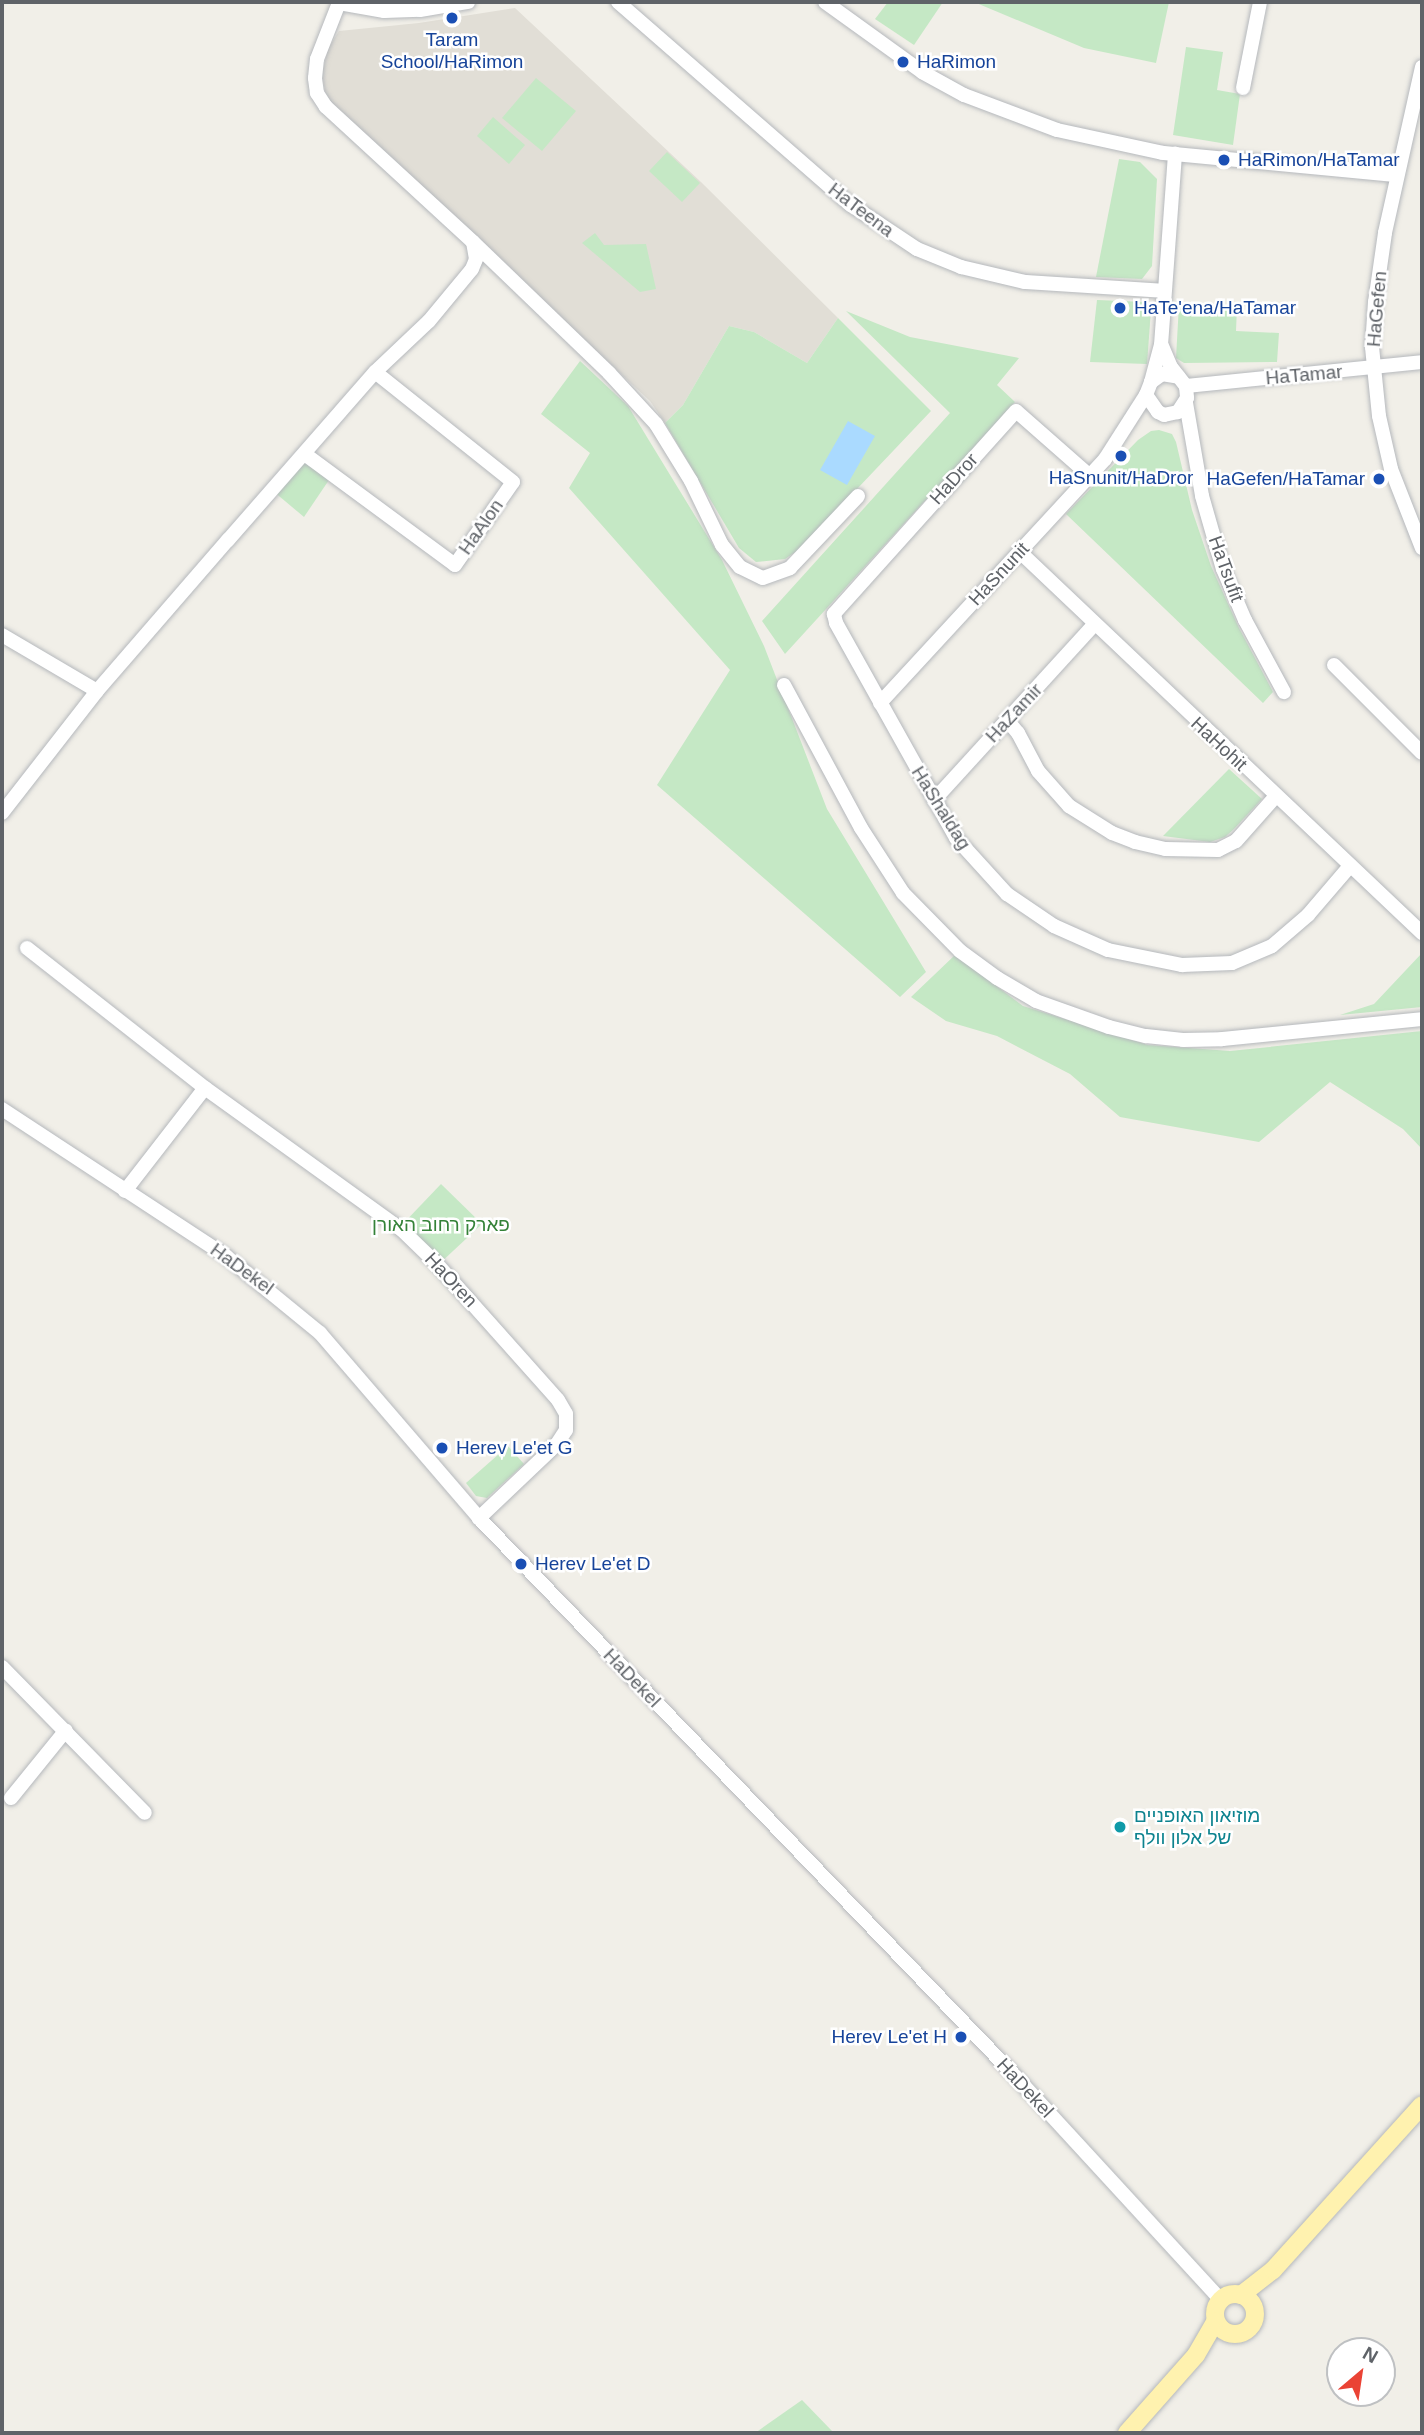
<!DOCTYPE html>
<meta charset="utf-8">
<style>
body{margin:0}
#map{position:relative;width:1424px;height:2435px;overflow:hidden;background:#f1efe8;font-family:Helvetica,Heebo,sans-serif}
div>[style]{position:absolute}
.education>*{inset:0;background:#e1ded6}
.green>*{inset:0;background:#c5e8c5}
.water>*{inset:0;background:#aadaff}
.roads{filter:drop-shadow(0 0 2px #b5b8bc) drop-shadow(0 0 2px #b5b8bc)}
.minor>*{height:14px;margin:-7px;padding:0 7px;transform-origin:7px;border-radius:7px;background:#fff}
.major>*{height:18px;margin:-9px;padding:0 9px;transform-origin:9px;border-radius:9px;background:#fff2af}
.major>.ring{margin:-9px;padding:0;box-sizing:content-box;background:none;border:18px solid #fff2af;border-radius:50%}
.dots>*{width:19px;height:19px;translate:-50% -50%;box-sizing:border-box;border:4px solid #fff;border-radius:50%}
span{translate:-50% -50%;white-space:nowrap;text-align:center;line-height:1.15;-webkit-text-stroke:5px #fff;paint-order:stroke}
.transit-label{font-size:19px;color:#164399}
.left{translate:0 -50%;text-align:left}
.right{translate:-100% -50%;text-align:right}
.street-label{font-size:19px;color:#5f6368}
.park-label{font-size:19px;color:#348238}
.culture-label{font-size:19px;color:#0d838f}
.frame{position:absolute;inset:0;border:4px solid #5f6368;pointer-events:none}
.north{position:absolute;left:1326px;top:2337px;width:70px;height:70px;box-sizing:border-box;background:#fff;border:2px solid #bfc1c3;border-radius:50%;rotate:29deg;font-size:19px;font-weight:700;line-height:28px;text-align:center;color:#5f6368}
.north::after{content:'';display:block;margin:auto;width:24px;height:32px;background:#ea4335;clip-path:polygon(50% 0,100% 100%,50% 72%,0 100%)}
</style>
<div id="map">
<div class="education">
<i style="clip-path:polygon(515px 8px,701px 182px,838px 318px,807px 363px,754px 332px,729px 326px,683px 405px,665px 423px,650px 401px,360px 132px,326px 96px,322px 74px,328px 49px,339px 31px,419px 23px)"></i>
</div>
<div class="green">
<i style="clip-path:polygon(888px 2px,943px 2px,914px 45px,875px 19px)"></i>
<i style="clip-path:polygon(974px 2px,1169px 2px,1156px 63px,1084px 48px)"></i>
<i style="clip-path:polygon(1186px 47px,1223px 52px,1217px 90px,1240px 94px,1233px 145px,1173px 135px)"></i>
<i style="clip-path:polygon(536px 78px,576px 111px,542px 151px,502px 118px)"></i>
<i style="clip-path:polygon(493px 117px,525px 145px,509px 164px,477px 136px)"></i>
<i style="clip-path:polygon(667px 152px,700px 183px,682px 202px,649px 171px)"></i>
<i style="clip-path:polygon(1119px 159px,1140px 162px,1157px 179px,1152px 266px,1142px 279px,1096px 277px)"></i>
<i style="clip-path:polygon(595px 233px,604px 245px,646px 244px,656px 289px,640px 292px,582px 243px)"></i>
<i style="clip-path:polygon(1097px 300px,1147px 302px,1151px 310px,1147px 364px,1090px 362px)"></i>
<i style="clip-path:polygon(1179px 304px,1237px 307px,1236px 331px,1279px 333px,1277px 362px,1184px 363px,1176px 358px)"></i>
<i style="clip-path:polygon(846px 311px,910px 337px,1019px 358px,997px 385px,1015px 402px,785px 654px,762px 621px,950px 413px)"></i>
<i style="clip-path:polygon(838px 318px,931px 411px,801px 548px,785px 559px,756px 562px,739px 548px,665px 423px,683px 405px,729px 326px,754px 332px,807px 363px)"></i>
<i style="clip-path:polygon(580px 361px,628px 406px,722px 560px,764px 646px,827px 809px,926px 972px,900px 997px,657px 785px,730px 670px,569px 488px,590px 453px,541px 414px)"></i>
<i style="clip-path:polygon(1159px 430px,1172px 434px,1176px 442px,1192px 510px,1211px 566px,1239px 628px,1273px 692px,1263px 703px,1066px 514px,1138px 440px,1151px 431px)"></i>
<i style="clip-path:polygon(306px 455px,333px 474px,304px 517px,273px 491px)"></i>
<i style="clip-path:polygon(1229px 769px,1262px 799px,1234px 829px,1225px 837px,1210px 842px,1163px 836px)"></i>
<i style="clip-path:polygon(1422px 953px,1422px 1007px,1340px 1015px,1374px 1004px)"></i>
<i style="clip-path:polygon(955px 955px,1023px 1006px,1148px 1045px,1230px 1051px,1422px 1031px,1422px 1149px,1403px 1129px,1330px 1082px,1259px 1142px,1120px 1117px,1070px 1074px,997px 1036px,946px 1021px,911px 997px)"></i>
<i style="clip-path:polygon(441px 1184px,482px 1224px,438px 1265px,399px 1228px)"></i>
<i style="clip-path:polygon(508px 1446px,524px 1464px,487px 1498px,476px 1496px,466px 1483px)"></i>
<i style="clip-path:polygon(802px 2400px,834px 2433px,755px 2433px)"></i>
</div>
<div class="water">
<i style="clip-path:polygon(848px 421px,875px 436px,847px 485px,820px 470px)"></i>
</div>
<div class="roads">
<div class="minor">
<i style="left:618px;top:2px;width:309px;rotate:41.1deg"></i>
<i style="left:851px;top:205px;width:79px;rotate:33.7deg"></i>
<i style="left:917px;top:249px;width:48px;rotate:22.2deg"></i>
<i style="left:961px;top:267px;width:66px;rotate:13.2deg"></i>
<i style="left:1025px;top:282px;width:138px;rotate:3.7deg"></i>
<i style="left:825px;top:2px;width:120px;rotate:35.8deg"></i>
<i style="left:922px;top:72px;width:48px;rotate:28.7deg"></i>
<i style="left:964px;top:95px;width:99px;rotate:20.6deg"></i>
<i style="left:1057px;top:130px;width:108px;rotate:12.2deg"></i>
<i style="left:1163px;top:153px;width:234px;rotate:5.4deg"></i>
<i style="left:1422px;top:67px;width:170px;rotate:102.6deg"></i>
<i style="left:1385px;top:233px;width:70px;rotate:98.2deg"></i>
<i style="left:1375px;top:302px;width:45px;rotate:93.8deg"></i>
<i style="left:1372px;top:347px;width:69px;rotate:84.2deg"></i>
<i style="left:1379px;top:416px;width:54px;rotate:77.2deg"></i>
<i style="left:1391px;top:469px;width:85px;rotate:68.6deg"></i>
<i style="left:1243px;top:88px;width:88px;rotate:-78.8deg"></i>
<i style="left:474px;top:243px;width:187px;rotate:43.9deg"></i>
<i style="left:609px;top:373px;width:69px;rotate:47.3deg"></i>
<i style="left:656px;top:424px;width:67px;rotate:58.4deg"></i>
<i style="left:691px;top:481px;width:71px;rotate:64.2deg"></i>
<i style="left:722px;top:545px;width:28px;rotate:51deg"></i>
<i style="left:740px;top:567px;width:25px;rotate:26deg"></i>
<i style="left:763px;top:578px;width:29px;rotate:-20deg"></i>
<i style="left:790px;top:568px;width:99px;rotate:-46.6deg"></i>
<i style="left:1162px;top:346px;width:23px;rotate:67deg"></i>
<i style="left:1171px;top:367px;width:24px;rotate:52deg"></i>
<i style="left:1186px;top:386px;width:12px;rotate:85deg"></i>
<i style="left:1187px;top:398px;width:17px;rotate:123deg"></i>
<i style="left:1178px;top:412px;width:14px;rotate:168deg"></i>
<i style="left:1164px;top:415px;width:7px;rotate:-153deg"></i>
<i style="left:1158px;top:412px;width:21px;rotate:-125deg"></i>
<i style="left:1146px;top:395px;width:14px;rotate:-69deg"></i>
<i style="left:1151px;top:382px;width:14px;rotate:-36deg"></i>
<i style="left:1162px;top:374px;width:17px;rotate:10deg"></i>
<i style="left:1151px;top:382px;width:38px;rotate:-75deg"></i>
<i style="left:1161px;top:345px;width:192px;rotate:-85.8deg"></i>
<i style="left:1186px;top:386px;width:237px;rotate:-5.8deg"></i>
<i style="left:1186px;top:403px;width:94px;rotate:80.2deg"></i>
<i style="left:1202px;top:496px;width:76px;rotate:74deg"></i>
<i style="left:1223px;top:569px;width:56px;rotate:66.7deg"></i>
<i style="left:1245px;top:620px;width:82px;rotate:61.6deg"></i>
<i style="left:306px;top:455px;width:185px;rotate:36.4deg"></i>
<i style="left:455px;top:565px;width:101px;rotate:-55.1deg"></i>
<i style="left:513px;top:482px;width:176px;rotate:-141.4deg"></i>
<i style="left:1090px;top:476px;width:98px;rotate:-138.7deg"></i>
<i style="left:1016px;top:411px;width:273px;rotate:131.9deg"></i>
<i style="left:834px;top:614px;width:9px;rotate:77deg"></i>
<i style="left:836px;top:623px;width:246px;rotate:60.8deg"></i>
<i style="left:956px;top:838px;width:76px;rotate:47.7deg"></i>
<i style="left:1007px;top:894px;width:57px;rotate:34.2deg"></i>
<i style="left:1054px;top:926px;width:59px;rotate:24deg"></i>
<i style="left:1108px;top:950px;width:76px;rotate:11.5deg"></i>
<i style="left:1182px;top:965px;width:50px;rotate:-2.3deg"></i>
<i style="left:1232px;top:963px;width:43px;rotate:-23deg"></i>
<i style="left:1272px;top:946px;width:48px;rotate:-40.7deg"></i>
<i style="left:1308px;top:915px;width:65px;rotate:-49.4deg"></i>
<i style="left:1020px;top:552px;width:554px;rotate:43.46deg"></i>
<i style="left:2px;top:635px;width:110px;rotate:30.5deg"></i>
<i style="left:1334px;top:665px;width:124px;rotate:45deg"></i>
<i style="left:784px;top:685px;width:162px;rotate:61.7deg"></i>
<i style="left:861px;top:828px;width:77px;rotate:57.1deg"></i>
<i style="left:903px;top:893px;width:81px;rotate:45.5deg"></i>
<i style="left:960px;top:951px;width:46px;rotate:36.1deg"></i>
<i style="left:997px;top:978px;width:45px;rotate:30.5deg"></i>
<i style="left:1036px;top:1001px;width:77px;rotate:19.6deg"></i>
<i style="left:1109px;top:1027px;width:38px;rotate:14deg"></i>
<i style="left:1146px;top:1036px;width:37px;rotate:6deg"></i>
<i style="left:1183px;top:1040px;width:39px;rotate:-1deg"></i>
<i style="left:1222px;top:1039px;width:201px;rotate:-5.7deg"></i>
<i style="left:880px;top:703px;width:332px;rotate:-47.3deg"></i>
<i style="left:1105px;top:459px;width:76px;rotate:-57.4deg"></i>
<i style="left:1007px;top:720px;width:17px;rotate:50deg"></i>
<i style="left:1018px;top:733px;width:43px;rotate:62.2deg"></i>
<i style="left:1038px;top:771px;width:47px;rotate:48.5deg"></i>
<i style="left:1069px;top:806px;width:51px;rotate:32.1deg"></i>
<i style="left:1112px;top:833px;width:25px;rotate:21deg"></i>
<i style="left:1135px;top:842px;width:31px;rotate:13deg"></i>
<i style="left:1165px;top:849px;width:53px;rotate:1.1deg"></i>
<i style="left:1218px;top:850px;width:20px;rotate:-27deg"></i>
<i style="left:1236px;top:841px;width:59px;rotate:-48.4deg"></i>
<i style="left:934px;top:800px;width:237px;rotate:-47.6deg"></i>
<i style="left:2px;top:813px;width:155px;rotate:-52.1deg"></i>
<i style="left:97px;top:691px;width:200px;rotate:-49.1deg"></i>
<i style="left:228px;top:540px;width:223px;rotate:-48.8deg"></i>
<i style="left:375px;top:372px;width:74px;rotate:-43.4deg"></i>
<i style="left:429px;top:321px;width:67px;rotate:-50.4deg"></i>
<i style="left:472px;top:269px;width:11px;rotate:-68deg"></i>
<i style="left:476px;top:259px;width:17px;rotate:-100deg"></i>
<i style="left:473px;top:242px;width:200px;rotate:-137.4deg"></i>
<i style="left:326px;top:107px;width:17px;rotate:-123deg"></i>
<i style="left:317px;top:93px;width:15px;rotate:-98deg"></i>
<i style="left:315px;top:78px;width:19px;rotate:-84deg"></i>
<i style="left:317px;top:59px;width:60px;rotate:-68.6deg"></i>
<i style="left:339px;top:3px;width:46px;rotate:10.1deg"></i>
<i style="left:384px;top:11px;width:36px;rotate:-2deg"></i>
<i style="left:420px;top:10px;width:49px;rotate:-9.5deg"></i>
<i style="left:27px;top:948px;width:226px;rotate:38.2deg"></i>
<i style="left:205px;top:1088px;width:243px;rotate:35.8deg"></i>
<i style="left:402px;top:1230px;width:47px;rotate:44.1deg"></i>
<i style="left:436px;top:1263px;width:183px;rotate:48.3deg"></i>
<i style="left:558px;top:1400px;width:16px;rotate:60deg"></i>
<i style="left:566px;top:1414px;width:16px;rotate:90deg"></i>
<i style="left:566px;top:1430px;width:17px;rotate:123deg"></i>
<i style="left:557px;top:1444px;width:108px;rotate:136.5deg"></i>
<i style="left:2px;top:1109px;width:269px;rotate:33.3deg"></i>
<i style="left:227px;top:1257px;width:120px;rotate:39.3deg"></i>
<i style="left:320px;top:1333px;width:244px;rotate:49.3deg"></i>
<i style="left:479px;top:1518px;width:774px;rotate:46.15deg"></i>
<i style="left:1015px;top:2076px;width:304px;rotate:47.4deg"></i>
<i style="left:125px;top:1191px;width:130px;rotate:-52.2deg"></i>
<i style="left:2px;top:1667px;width:204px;rotate:45.6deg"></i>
<i style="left:11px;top:1798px;width:87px;rotate:-51deg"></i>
</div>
<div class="major">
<i class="ring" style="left:1215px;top:2294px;width:22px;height:22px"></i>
<i style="left:1241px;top:2295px;width:41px;rotate:-38deg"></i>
<i style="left:1273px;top:2270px;width:222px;rotate:-47.9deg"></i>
<i style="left:1127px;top:2433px;width:104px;rotate:-48.5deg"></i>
<i style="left:1196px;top:2355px;width:39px;rotate:-60deg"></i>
</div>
</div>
<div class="dots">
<i style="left:452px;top:18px;background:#1a4fb4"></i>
<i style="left:903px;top:62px;background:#1a4fb4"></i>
<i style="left:1224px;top:160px;background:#1a4fb4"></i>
<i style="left:1120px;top:308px;background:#1a4fb4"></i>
<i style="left:1121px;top:456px;background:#1a4fb4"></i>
<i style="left:1379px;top:479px;background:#1a4fb4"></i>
<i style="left:442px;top:1448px;background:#1a4fb4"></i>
<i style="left:521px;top:1564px;background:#1a4fb4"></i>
<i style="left:1120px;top:1827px;background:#0f9aa8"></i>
<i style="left:961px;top:2037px;background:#1a4fb4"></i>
</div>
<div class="transit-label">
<span style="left:452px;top:51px">Taram<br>School/HaRimon</span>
<span class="left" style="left:917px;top:62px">HaRimon</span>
<span class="left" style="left:1238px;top:160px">HaRimon/HaTamar</span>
<span class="left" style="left:1134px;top:308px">HaTe'ena/HaTamar</span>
<span style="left:1121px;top:478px">HaSnunit/HaDror</span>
<span class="right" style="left:1365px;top:479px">HaGefen/HaTamar</span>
<span class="left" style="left:456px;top:1448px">Herev Le'et G</span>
<span class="left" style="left:535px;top:1564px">Herev Le'et D</span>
<span class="right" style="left:947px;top:2037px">Herev Le'et H</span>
</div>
<div class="street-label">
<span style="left:861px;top:210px;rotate:37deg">HaTeena</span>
<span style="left:1377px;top:309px;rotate:-85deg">HaGefen</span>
<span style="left:1304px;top:375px;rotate:-5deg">HaTamar</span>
<span style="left:954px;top:479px;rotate:-48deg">HaDror</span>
<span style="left:481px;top:527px;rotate:-55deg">HaAlon</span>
<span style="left:1226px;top:569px;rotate:70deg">HaTsufit</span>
<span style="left:999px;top:574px;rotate:-47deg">HaSnunit</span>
<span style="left:1014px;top:713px;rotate:-47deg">HaZamir</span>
<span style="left:1219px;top:744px;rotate:43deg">HaHohit</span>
<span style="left:941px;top:808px;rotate:58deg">HaShaldag</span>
<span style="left:242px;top:1269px;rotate:36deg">HaDekel</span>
<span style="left:451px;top:1280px;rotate:47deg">HaOren</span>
<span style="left:632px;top:1678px;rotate:46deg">HaDekel</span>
<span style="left:1025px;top:2088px;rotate:47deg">HaDekel</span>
</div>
<div class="park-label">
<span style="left:441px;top:1225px">פארק רחוב האורן</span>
</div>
<div class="culture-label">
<span class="left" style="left:1134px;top:1827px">מוזיאון האופניים<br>של אלון וולף</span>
</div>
<div class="frame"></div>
<div class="north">N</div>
</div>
